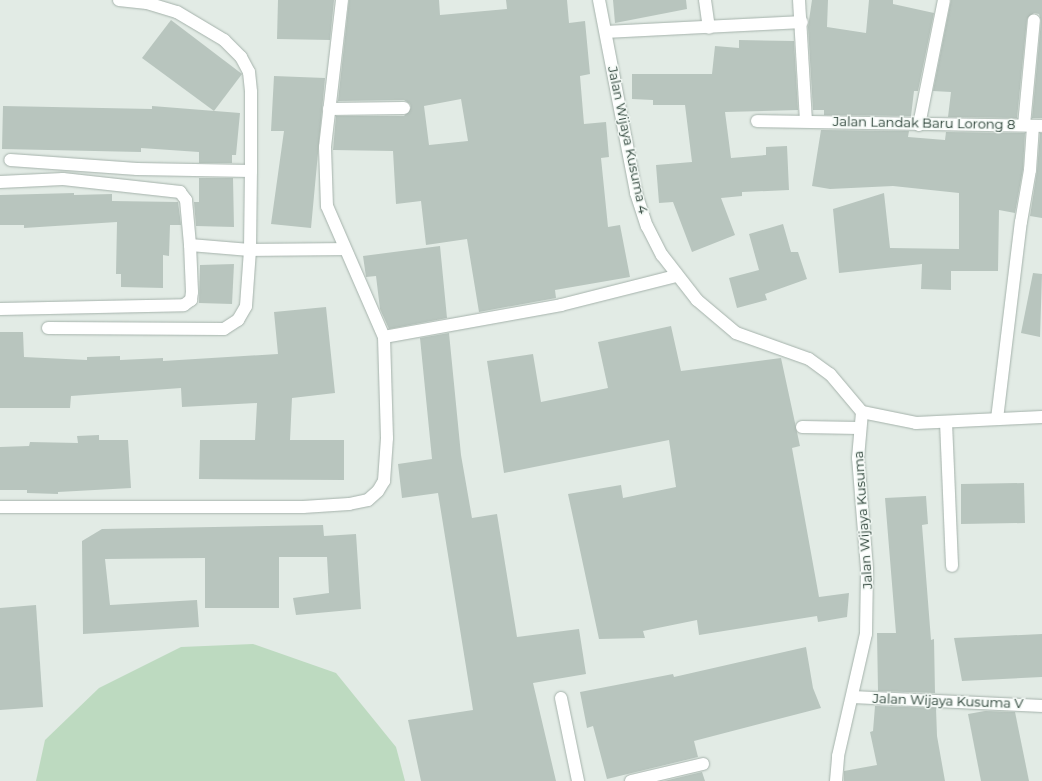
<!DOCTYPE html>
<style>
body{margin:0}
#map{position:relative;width:1042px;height:781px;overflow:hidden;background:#e2ebe5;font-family:Montserrat,sans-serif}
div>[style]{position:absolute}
.green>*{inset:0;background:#bddac0}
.building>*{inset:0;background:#b8c5be}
.roads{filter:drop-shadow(0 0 1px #a5b2ab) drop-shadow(0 0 1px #a5b2ab)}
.minor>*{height:12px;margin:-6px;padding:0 6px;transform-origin:6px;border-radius:6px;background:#fff}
span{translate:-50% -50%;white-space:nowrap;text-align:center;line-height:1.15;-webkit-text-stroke:3px #f2f8f4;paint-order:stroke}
.street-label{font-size:13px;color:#243a30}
</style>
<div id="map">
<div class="green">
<i style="clip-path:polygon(253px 644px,336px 673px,396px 747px,405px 781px,36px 781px,45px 740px,99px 688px,181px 647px)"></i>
</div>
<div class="building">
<i style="clip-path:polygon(278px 0,334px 0,330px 40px,277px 39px)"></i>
<i style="clip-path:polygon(evenodd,349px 0,439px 0,440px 15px,507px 9px,506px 0,567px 0,569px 23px,585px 21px,590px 74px,580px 76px,584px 124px,606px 122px,609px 157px,601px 158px,608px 227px,620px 225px,630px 277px,555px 290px,556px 298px,479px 312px,467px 239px,426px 245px,421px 201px,396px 204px,393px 151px,333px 150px,336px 116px,404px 116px,411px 108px,410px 104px,404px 100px,338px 101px,349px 0,461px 99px,468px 141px,429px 145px,424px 106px,461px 99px)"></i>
<i style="clip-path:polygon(613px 0,686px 0,687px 9px,615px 23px)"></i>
<i style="clip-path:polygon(812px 0,828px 0,827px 27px,866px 33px,869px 0,893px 0,893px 4px,934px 13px,918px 91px,914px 91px,911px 116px,824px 115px,824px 110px,813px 110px,808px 27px)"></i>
<i style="clip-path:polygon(951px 0,1042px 0,1042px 118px,1032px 118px,1041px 21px,1039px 14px,1034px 13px,1027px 19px,1017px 118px,948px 117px,951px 92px,933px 91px)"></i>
<i style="clip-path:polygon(171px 20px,242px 74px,214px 111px,142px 58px)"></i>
<i style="clip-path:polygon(739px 40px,794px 41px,798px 110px,725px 112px,731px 158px,766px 155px,766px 147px,787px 146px,789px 190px,742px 192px,742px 196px,721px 198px,735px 235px,692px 252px,673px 202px,659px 203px,656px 165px,692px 162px,685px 105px,653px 105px,653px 100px,632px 99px,632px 74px,712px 74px,715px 46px,739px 48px)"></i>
<i style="clip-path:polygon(274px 76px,325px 78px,311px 228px,271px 224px,284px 131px,271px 131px)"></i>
<i style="clip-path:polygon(3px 106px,152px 109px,152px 106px,240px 113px,236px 155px,232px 155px,232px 163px,199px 163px,199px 152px,141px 148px,141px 152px,2px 149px)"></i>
<i style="clip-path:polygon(821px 130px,909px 131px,908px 137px,945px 140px,946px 132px,1025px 133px,1023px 169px,1015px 213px,999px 210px,998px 271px,951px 271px,951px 290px,921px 289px,922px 264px,839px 273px,833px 209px,884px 193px,890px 248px,959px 249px,959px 193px,893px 186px,830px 189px,812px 186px)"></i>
<i style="clip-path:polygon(1040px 133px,1042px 133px,1042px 218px,1030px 216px,1037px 171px)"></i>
<i style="clip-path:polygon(199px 178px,233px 178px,234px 227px,196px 226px,194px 202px,199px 202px)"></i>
<i style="clip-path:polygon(74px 193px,74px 195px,112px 194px,112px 201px,178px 202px,181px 225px,170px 225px,169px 256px,163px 255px,163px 288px,121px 287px,121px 274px,116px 274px,117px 222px,24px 228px,24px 225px,0 225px,0 195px)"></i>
<i style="clip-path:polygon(783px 224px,791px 252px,798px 252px,807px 279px,765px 294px,767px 300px,737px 308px,729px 278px,759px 270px,749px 234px)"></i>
<i style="clip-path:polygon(440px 246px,447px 318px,389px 329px,380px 309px,376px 276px,366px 277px,363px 256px)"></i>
<i style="clip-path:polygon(234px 264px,232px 304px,199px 303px,200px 265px)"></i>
<i style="clip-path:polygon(1033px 273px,1042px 274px,1040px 337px,1021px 333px)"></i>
<i style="clip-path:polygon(326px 307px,335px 393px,292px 398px,290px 440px,344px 440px,344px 480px,199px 479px,200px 440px,255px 440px,257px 403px,182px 407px,181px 388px,71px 396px,70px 408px,0 408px,0 332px,23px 332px,24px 357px,87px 360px,87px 357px,120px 356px,120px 360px,163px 358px,163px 361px,278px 354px,274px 312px)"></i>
<i style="clip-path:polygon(671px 326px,681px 371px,781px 358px,800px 446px,792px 448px,819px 597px,849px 593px,847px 617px,818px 622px,817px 616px,699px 635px,697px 620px,643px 631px,645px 638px,599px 639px,568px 494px,621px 485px,623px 498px,676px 487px,669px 440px,504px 473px,487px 361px,533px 354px,541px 402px,608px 388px,598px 342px)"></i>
<i style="clip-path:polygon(449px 333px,461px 455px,472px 518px,497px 514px,517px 637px,579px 629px,586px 674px,533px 683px,556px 781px,421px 781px,408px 720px,473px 710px,438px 493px,402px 498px,398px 464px,432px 459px,420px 338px)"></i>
<i style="clip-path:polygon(99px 435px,99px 440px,128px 440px,131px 488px,58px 492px,58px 494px,27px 493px,27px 490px,0 490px,0 447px,29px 446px,30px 442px,78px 443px,77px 436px)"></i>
<i style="clip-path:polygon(1024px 483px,1025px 523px,961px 524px,961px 484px)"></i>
<i style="clip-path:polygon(926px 496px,928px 524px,922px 525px,931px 640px,934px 639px,935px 693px,878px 691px,877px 633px,896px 633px,885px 498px)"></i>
<i style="clip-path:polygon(323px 525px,324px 536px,356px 534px,361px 609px,296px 615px,293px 598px,329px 593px,327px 557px,279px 557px,279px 608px,205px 608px,205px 558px,105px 559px,110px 605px,197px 600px,199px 627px,83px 634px,82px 541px,102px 529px)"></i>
<i style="clip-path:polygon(36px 605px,43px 707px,0 710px,0 608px)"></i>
<i style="clip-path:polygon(1042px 634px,1042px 677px,962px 681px,954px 638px)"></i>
<i style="clip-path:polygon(806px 647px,813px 688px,821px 708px,694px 741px,698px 757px,607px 779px,593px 726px,587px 728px,580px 692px,673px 674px,674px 677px)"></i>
<i style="clip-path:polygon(875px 706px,936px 708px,937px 736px,945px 781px,844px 781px,844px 771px,877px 765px,870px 732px,873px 731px)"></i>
<i style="clip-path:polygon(985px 711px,1015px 712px,1029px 781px,981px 781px,968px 714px)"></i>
<i style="clip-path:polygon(702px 772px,705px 781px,664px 781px)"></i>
</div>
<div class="roads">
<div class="minor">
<i style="left:119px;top:0;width:28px;rotate:6deg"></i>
<i style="left:147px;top:3px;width:31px;rotate:17deg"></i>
<i style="left:177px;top:12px;width:55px;rotate:30.8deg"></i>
<i style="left:224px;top:40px;width:24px;rotate:45deg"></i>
<i style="left:241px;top:57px;width:17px;rotate:62deg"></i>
<i style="left:249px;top:72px;width:20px;rotate:84deg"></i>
<i style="left:251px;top:92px;width:79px;rotate:90deg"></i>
<i style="left:342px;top:0;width:148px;rotate:96.6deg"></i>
<i style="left:325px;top:147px;width:59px;rotate:88.1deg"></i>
<i style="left:327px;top:206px;width:143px;rotate:66.5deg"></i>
<i style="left:599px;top:0;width:197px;rotate:79.1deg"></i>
<i style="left:636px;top:193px;width:35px;rotate:72deg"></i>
<i style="left:647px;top:226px;width:33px;rotate:63deg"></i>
<i style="left:662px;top:255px;width:57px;rotate:52.1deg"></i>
<i style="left:697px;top:300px;width:51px;rotate:40.2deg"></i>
<i style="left:736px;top:333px;width:77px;rotate:19.6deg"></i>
<i style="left:809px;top:359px;width:26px;rotate:36deg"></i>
<i style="left:830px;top:374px;width:50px;rotate:49.9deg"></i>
<i style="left:705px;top:0;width:28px;rotate:82deg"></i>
<i style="left:799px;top:0;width:121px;rotate:86.7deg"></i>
<i style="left:606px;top:32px;width:196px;rotate:-2.9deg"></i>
<i style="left:329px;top:109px;width:75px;rotate:-0.8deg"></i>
<i style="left:757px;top:121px;width:285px;rotate:1deg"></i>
<i style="left:919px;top:125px;width:127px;rotate:-78.7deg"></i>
<i style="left:1024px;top:125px;width:105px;rotate:-84.6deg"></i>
<i style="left:0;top:182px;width:63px;rotate:-2.7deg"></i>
<i style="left:63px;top:179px;width:118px;rotate:6.3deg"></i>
<i style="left:180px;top:192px;width:10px;rotate:53deg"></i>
<i style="left:186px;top:200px;width:45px;rotate:84.9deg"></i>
<i style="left:0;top:309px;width:184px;rotate:-1.2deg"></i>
<i style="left:184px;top:305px;width:9px;rotate:-36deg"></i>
<i style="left:191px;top:300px;width:8px;rotate:-83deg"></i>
<i style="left:192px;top:292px;width:47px;rotate:-92.4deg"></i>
<i style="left:190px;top:245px;width:60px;rotate:4.8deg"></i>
<i style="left:250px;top:250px;width:79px;rotate:-89.3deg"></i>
<i style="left:251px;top:171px;width:114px;rotate:-179deg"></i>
<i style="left:137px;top:169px;width:127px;rotate:-175.9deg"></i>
<i style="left:48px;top:328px;width:176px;rotate:0.3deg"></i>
<i style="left:224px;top:329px;width:17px;rotate:-33deg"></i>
<i style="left:238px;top:320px;width:16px;rotate:-60deg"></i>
<i style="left:246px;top:306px;width:56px;rotate:-85.9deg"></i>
<i style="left:250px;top:250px;width:95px;rotate:-0.6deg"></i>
<i style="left:862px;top:412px;width:55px;rotate:11.5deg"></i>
<i style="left:916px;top:423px;width:126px;rotate:-2.7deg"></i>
<i style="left:997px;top:419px;width:198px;rotate:-83.1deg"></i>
<i style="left:1021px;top:222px;width:53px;rotate:-80.2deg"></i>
<i style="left:1030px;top:170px;width:44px;rotate:-86.1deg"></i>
<i style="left:946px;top:422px;width:144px;rotate:87.6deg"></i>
<i style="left:802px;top:427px;width:57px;rotate:1deg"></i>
<i style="left:0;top:507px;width:303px"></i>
<i style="left:303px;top:507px;width:46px;rotate:-3.7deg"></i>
<i style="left:349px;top:504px;width:19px;rotate:-12deg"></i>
<i style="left:368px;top:500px;width:13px;rotate:-42deg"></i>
<i style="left:378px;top:491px;width:12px;rotate:-59deg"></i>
<i style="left:384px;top:481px;width:43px;rotate:-86deg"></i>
<i style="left:387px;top:438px;width:101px;rotate:-91.7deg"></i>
<i style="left:384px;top:337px;width:180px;rotate:-10.2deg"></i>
<i style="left:561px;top:305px;width:119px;rotate:-14.2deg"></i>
<i style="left:853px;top:697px;width:189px;rotate:2.7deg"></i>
<i style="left:561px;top:698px;width:85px;rotate:78.4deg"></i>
<i style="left:631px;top:781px;width:74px;rotate:-13.3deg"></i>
<i style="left:836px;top:781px;width:25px;rotate:-85deg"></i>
<i style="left:838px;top:756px;width:125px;rotate:-77.1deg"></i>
<i style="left:866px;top:634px;width:65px;rotate:-89.1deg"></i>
<i style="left:867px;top:569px;width:111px;rotate:-94.6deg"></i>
<i style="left:858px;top:458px;width:46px;rotate:-85deg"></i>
</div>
</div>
<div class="street-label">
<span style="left:924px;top:123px;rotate:1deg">Jalan Landak Baru Lorong 8</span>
<span style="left:628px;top:140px;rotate:78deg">Jalan Wijaya Kusuma 4</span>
<span style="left:863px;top:520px;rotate:-94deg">Jalan Wijaya Kusuma</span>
<span style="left:948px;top:701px;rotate:2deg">Jalan Wijaya Kusuma V</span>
</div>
</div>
